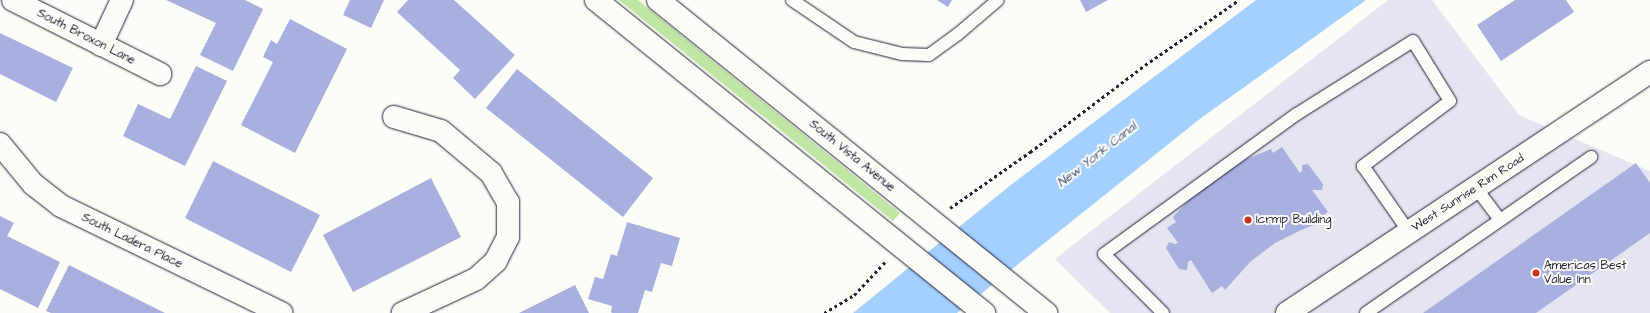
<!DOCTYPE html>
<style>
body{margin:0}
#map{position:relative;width:1650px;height:313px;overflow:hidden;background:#fdfcf7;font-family:"Architects Daughter",sans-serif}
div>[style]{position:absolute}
.built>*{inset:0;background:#e4e5f0}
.green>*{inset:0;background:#bfe6a2}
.water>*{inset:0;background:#a3d0fe}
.building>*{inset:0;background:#a8b0e0}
.path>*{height:2.5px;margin-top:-1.25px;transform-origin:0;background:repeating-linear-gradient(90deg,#22223b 0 3px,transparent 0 6px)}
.roads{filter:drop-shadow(0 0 1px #22223b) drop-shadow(0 0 1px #22223b)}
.service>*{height:12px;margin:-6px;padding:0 6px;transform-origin:6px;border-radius:6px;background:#fdfcf7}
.minor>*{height:22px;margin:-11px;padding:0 11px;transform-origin:11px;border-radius:11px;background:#fdfcf7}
.primary>*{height:22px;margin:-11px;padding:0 11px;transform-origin:11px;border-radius:11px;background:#fdfcf7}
.dots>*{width:11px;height:11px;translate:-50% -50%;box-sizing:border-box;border:2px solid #fdfcf7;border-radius:50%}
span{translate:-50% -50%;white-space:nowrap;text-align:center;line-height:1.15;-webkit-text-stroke:4px #fdfcf7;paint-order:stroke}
.street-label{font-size:12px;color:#22223b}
.poi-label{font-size:12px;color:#22223b}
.left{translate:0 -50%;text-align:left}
.water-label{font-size:13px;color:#495676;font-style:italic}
</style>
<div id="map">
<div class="built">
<i style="clip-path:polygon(1388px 0,1432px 0,1519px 115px,1650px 171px,1650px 313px,1110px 313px,1055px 259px)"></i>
</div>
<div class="green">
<i style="clip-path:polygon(619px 0,638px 0,900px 213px,893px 221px)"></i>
</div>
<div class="water">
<i style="clip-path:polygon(1256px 0,1366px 0,1201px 118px,957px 313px,853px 313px,1012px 184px)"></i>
</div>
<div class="building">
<i style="clip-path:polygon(166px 0,245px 0,263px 9px,233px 71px,200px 55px,216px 23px)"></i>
<i style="clip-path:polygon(350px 0,384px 0,371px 28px,343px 15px)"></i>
<i style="clip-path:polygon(408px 0,454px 0,515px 55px,475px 99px,453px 78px,460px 70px,397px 12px)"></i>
<i style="clip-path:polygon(937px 0,952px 0,948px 7px)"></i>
<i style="clip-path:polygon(1080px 0,1108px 0,1086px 12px)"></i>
<i style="clip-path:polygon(1515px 0,1566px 0,1574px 12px,1501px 61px,1477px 25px)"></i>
<i style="clip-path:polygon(290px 19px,347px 49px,295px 153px,241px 125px,273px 62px,263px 57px,271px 40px,277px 44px)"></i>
<i style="clip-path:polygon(0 33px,73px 68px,56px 102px,0 74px)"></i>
<i style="clip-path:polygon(196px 66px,227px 81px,185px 166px,123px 136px,138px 104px,170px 119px)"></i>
<i style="clip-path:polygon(517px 69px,653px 178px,623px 217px,486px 108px)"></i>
<i style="clip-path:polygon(1282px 147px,1300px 173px,1302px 171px,1302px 165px,1308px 164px,1323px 184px,1322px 190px,1312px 190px,1328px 212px,1319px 218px,1322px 222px,1301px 230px,1275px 243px,1250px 262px,1225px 290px,1222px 286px,1212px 293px,1191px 260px,1188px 262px,1187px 270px,1179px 269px,1166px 248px,1169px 242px,1175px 244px,1178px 243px,1167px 228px,1176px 222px,1173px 217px,1195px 193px,1239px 162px,1271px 149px,1273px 153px)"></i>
<i style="clip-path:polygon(213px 161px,320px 215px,291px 272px,185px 218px)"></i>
<i style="clip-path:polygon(1636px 163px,1650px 183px,1650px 233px,1536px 313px,1423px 313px)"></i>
<i style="clip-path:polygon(431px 178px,461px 237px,353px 292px,323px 235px)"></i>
<i style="clip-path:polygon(0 216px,14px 223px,7px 236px,60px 262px,38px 308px,0 289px)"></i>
<i style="clip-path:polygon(627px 222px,680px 238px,672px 266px,661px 263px,652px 292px,645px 290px,638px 313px,612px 313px,611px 312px,612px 306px,588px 299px,595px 277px,603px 279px,611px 254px,617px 256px)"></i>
<i style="clip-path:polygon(69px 265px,165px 313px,51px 313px,46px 311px)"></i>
<i style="clip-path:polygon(575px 285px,589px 313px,519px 313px)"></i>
</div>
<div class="path">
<i style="left:950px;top:208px;width:98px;rotate:-35deg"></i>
<i style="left:1030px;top:152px;width:144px;rotate:-37.1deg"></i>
<i style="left:1145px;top:65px;width:114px;rotate:-34.7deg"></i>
<i style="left:824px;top:313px;width:35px;rotate:-31deg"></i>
<i style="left:854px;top:295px;width:45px;rotate:-46.8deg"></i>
</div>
<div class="roads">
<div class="service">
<i style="left:792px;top:0;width:75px;rotate:34.1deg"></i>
<i style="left:854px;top:42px;width:49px;rotate:14deg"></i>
<i style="left:902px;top:54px;width:27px;rotate:2deg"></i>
<i style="left:929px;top:55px;width:36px;rotate:-36deg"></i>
<i style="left:958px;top:34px;width:52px;rotate:-40.4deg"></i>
<i style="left:1476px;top:188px;width:40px;rotate:53deg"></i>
<i style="left:1163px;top:313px;width:83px;rotate:-135deg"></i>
<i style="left:1104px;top:254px;width:238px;rotate:-36deg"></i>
<i style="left:1297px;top:114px;width:137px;rotate:-32.2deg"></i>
<i style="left:1413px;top:41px;width:70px;rotate:58.3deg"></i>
<i style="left:1450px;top:101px;width:109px;rotate:143.2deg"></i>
<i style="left:1363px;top:166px;width:80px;rotate:55.1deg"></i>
<i style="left:1366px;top:313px;width:274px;rotate:-34.7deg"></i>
</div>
<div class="minor">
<i style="left:13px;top:0;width:165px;rotate:26.7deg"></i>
<i style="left:101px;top:45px;width:50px;rotate:-65deg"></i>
<i style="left:394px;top:117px;width:49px;rotate:16.6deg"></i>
<i style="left:441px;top:131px;width:65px;rotate:40deg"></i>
<i style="left:491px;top:173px;width:34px;rotate:60deg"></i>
<i style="left:508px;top:202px;width:35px;rotate:90deg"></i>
<i style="left:508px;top:237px;width:27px;rotate:117deg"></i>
<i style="left:496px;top:261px;width:27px;rotate:138deg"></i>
<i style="left:476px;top:279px;width:81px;rotate:155deg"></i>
<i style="left:0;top:144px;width:52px;rotate:50.5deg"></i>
<i style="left:33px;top:184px;width:36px;rotate:38deg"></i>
<i style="left:61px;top:206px;width:245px;rotate:25.9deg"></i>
<i style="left:1287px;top:313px;width:436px;rotate:-33.6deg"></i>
</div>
<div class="primary">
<i style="left:596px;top:0;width:499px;rotate:38.9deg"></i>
<i style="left:658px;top:0;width:499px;rotate:38.9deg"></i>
</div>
</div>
<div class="dots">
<i style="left:1248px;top:220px;background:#c8321e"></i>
<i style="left:1536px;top:273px;background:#c8321e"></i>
</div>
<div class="street-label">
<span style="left:86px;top:37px;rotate:27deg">South Broxon Lane</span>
<span style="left:852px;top:156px;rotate:39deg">South Vista Avenue</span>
<span style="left:1468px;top:193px;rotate:-33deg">West Sunrise Rim Road</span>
<span style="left:132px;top:241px;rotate:26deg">South Ladera Place</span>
</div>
<div class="poi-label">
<span class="left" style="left:1256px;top:220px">Icrmp Building</span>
<span class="left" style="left:1544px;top:273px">Americas Best<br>Value Inn</span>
</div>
<div class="water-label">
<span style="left:1097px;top:155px;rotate:-38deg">New York Canal</span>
</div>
</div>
